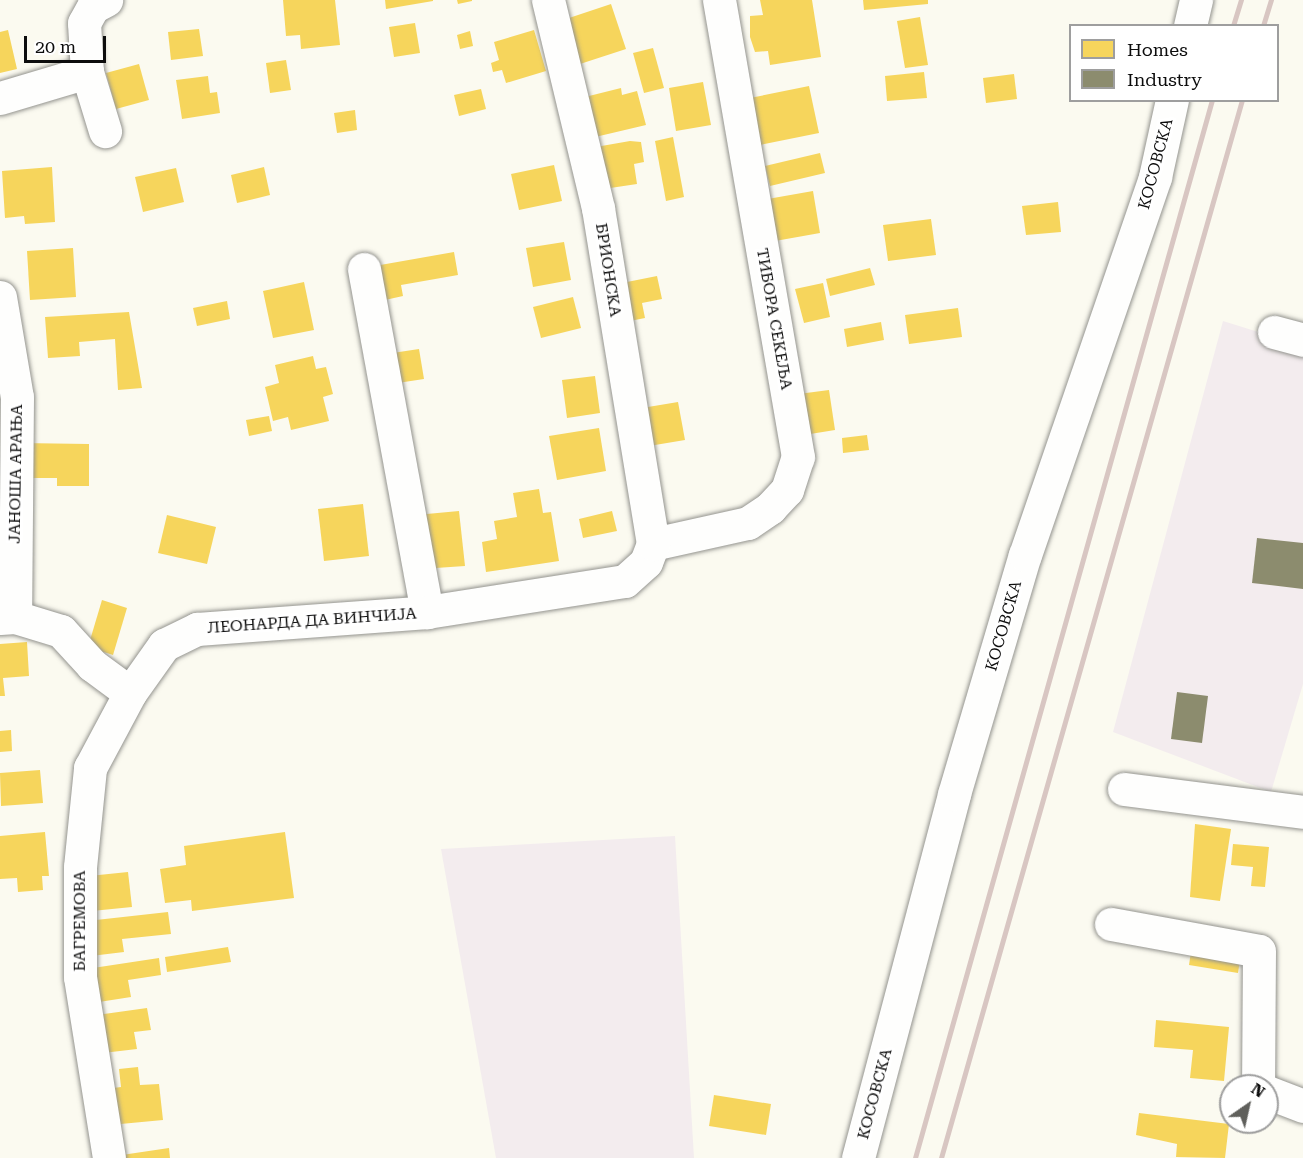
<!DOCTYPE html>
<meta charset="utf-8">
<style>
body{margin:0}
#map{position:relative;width:1303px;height:1158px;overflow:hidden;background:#fbfaf0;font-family:"Roboto Serif",serif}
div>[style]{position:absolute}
.industrial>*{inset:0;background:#f3ecee}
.homes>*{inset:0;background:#f6d55c}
.industry>*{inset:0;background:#8c8c6e}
.roads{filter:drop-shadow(0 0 2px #94948f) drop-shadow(0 0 2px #94948f)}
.minor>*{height:33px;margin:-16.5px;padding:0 16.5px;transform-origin:16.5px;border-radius:16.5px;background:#fefefd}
.rail>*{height:4.5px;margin:-2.25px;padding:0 2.25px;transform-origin:2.25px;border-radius:2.25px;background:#d8c6c2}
span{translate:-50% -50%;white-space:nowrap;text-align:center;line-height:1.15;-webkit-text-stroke:6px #fff;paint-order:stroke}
.street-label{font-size:16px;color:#0d0d0d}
.legend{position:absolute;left:1069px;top:24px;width:210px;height:78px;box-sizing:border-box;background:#fff;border:2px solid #9e9e9e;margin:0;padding:8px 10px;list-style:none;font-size:18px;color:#0d0d0d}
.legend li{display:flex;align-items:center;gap:12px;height:30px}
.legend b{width:30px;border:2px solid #9e9e9e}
.north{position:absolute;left:1219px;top:1074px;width:60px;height:60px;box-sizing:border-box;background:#fff;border:2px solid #9e9e9e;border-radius:50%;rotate:34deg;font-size:16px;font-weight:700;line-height:24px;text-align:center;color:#0d0d0d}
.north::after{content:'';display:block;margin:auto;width:21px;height:27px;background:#60605c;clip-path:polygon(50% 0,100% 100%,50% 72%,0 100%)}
.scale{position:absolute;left:24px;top:36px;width:82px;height:27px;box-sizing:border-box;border:3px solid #0d0d0d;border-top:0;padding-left:8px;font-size:18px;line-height:21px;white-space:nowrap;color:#0d0d0d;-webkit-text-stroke:4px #fff;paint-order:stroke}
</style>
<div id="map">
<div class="industrial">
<i style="clip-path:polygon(1223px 321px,1303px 346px,1303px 684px,1271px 792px,1113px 732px)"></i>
<i style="clip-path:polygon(675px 836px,694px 1158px,496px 1158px,441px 849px)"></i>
</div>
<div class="homes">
<i style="clip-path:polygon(283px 0,335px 0,340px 45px,301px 49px,300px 35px,286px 36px)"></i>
<i style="clip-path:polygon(385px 0,433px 0,433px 1px,386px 9px)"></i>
<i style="clip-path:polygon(457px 0,472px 0,472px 1px,458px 4px)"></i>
<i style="clip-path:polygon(760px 0,812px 0,821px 57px,770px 65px,768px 51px,755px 52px,750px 37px,750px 16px,763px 15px)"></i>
<i style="clip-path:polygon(863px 0,928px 0,928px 4px,864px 10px)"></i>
<i style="clip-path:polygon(611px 4px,626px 49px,580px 64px,566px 19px)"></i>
<i style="clip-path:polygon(920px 17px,928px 65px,905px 68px,897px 21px)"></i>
<i style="clip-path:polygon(415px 23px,420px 53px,394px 57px,389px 27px)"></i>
<i style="clip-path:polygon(199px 29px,203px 56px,171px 60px,168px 32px)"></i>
<i style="clip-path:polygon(8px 30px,17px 69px,0 73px,0 32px)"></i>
<i style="clip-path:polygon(534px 30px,546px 71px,506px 83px,502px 70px,493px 72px,491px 63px,499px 60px,494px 42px)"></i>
<i style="clip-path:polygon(470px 31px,473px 46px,460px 49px,457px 35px)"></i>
<i style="clip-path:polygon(653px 48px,664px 88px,644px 93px,633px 53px)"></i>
<i style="clip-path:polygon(286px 60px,291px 90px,270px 93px,266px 63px)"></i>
<i style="clip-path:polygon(139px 64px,149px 100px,116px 109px,106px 73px)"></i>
<i style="clip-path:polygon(924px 72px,927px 98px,887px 101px,885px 76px)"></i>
<i style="clip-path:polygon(1014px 74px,1017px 99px,986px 103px,983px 78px)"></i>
<i style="clip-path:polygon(208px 76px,210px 93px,217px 92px,220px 113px,182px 119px,176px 80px)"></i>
<i style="clip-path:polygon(703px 82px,711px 125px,676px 131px,669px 88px)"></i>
<i style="clip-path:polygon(809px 86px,819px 133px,760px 145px,750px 98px)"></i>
<i style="clip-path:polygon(621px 88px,622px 95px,637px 91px,646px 125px,591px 138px,581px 98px)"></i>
<i style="clip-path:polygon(481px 89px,486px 109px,459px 116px,454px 95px)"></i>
<i style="clip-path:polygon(355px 110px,357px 130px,337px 133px,334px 113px)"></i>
<i style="clip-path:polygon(673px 137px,684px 197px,666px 201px,655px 141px)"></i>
<i style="clip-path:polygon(630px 141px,641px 142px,644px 162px,634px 164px,637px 184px,597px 190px,590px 148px)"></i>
<i style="clip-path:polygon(820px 153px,825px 173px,770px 186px,765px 166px)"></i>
<i style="clip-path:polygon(554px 165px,562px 201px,519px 210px,511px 174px)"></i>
<i style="clip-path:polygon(52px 167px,55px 222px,25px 224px,24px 216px,5px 218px,2px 171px)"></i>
<i style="clip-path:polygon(264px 167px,270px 195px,237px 203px,231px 175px)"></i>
<i style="clip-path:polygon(176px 168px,184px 202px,143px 212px,135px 177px)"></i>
<i style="clip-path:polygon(813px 191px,820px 233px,764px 243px,757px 201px)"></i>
<i style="clip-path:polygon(1058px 202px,1061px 232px,1026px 235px,1022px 206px)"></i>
<i style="clip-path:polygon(931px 219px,936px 255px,888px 261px,883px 225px)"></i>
<i style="clip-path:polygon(564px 242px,571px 280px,533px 287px,526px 248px)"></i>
<i style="clip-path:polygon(73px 248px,76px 297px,30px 300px,27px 251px)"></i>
<i style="clip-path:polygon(454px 252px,458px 275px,401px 285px,403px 296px,376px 302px,369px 267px)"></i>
<i style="clip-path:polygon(870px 268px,875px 285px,830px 296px,826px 279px)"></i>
<i style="clip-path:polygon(657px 276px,662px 299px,642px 303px,645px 318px,625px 322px,617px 284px)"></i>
<i style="clip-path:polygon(304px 282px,314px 330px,273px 338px,263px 291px)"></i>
<i style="clip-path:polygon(823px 283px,830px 317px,804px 323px,795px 289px)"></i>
<i style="clip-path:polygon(573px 297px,581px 328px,541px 338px,533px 307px)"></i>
<i style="clip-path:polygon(227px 301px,230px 319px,197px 326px,193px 308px)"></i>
<i style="clip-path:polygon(958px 308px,962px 337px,909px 344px,905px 315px)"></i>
<i style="clip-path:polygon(129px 312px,142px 388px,118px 390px,115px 339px,79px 342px,80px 356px,48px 358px,45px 317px)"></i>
<i style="clip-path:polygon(881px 322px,884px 340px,847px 347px,844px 329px)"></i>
<i style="clip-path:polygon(419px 349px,424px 379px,391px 384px,386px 354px)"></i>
<i style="clip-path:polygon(313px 356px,316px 369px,326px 367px,333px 394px,323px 397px,329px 421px,291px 430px,288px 417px,273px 421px,265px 387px,279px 383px,275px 365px)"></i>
<i style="clip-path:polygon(595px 376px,600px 413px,567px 418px,562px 380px)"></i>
<i style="clip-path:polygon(829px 390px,835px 430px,798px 436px,791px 395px)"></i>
<i style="clip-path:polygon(678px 402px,685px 440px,643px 447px,636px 409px)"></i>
<i style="clip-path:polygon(269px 416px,272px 431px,249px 436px,246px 420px)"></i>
<i style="clip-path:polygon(599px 428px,606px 471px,557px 480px,549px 436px)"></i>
<i style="clip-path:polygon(867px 435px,869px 450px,843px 453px,842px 438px)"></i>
<i style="clip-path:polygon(20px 443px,89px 444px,89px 486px,57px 486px,57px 478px,32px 478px)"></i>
<i style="clip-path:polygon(539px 489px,543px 513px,551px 512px,559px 561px,486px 572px,482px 542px,497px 539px,494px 521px,517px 517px,513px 493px)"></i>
<i style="clip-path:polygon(363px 504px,369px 556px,324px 561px,318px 509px)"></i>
<i style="clip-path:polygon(459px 511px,465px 566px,421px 569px,416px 515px)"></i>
<i style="clip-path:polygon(612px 511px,617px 531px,583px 538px,579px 519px)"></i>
<i style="clip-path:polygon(167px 515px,216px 527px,207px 564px,158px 553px)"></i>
<i style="clip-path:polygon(102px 600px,127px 608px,113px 655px,88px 647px)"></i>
<i style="clip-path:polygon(27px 642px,29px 676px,3px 678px,5px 696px,0 696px,0 644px)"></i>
<i style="clip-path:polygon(11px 730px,12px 751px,0 752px,0 731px)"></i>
<i style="clip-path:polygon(40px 770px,43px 803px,1px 806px,0 773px)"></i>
<i style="clip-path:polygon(1195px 824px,1231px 829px,1220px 901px,1190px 897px)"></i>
<i style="clip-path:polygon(45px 832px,49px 876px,42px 876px,43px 890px,18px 892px,17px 878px,0 879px,0 836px)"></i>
<i style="clip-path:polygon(285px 832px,294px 898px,192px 911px,191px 900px,165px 903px,160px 869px,186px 865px,184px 846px)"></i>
<i style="clip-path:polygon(1233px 844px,1269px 847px,1265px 887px,1251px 886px,1253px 867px,1231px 865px)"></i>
<i style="clip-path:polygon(128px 872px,132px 907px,92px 911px,89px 876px)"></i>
<i style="clip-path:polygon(168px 912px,171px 934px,122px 939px,124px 952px,91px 956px,87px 921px)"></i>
<i style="clip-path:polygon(1192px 945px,1241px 953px,1238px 973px,1189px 965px)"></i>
<i style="clip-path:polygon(228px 947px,231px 962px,167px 972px,165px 957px)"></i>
<i style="clip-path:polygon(159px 958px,161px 975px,128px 980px,131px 997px,99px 1002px,93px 968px)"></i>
<i style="clip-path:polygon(147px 1008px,151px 1030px,134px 1032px,137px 1049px,103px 1053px,97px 1015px)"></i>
<i style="clip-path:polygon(1156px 1020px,1229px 1027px,1224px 1081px,1190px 1078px,1193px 1050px,1154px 1047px)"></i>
<i style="clip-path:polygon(138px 1067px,140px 1085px,159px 1084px,163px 1120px,110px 1125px,106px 1089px,121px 1087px,119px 1069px)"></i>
<i style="clip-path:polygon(714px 1095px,771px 1104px,766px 1135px,709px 1126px)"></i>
<i style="clip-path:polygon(1139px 1113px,1229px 1124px,1225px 1158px,1176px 1157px,1177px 1144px,1136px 1135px)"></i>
<i style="clip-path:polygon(169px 1148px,170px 1158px,115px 1158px,115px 1156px)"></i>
</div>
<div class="industry">
<i style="clip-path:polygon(1257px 538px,1303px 543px,1303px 589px,1252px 583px)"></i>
<i style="clip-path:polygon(1177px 692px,1208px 696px,1202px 743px,1171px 739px)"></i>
</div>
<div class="roads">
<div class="minor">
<i style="left:1190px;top:26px;width:27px;rotate:-77deg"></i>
<i style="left:87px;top:72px;width:62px;rotate:73deg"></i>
<i style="left:0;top:98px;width:91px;rotate:-16.6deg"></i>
<i style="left:87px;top:72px;width:49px;rotate:-93.5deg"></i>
<i style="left:84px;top:23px;width:18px;rotate:-61deg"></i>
<i style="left:93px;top:7px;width:15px;rotate:-28deg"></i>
<i style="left:364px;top:269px;width:349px;rotate:79.6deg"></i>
<i style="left:0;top:297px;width:101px;rotate:80.4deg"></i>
<i style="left:17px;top:397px;width:220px;rotate:90.5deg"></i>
<i style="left:1274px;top:332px;width:30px;rotate:15deg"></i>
<i style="left:653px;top:544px;width:97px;rotate:-12.5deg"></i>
<i style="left:748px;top:523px;width:27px;rotate:-34deg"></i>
<i style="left:770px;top:508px;width:25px;rotate:-47deg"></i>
<i style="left:787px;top:490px;width:35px;rotate:-72deg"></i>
<i style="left:798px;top:457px;width:464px;rotate:-99.8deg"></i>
<i style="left:0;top:618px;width:15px;rotate:-4deg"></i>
<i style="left:15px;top:617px;width:48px;rotate:16.9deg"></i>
<i style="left:61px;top:631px;width:46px;rotate:47.6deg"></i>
<i style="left:92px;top:665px;width:47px;rotate:36.4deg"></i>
<i style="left:130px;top:693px;width:59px;rotate:-54.7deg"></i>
<i style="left:164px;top:645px;width:37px;rotate:-26deg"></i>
<i style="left:197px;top:629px;width:231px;rotate:-4.2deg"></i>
<i style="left:427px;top:612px;width:200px;rotate:-8.9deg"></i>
<i style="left:625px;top:581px;width:28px;rotate:-42deg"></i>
<i style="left:646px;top:562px;width:19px;rotate:-69deg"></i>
<i style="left:653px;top:544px;width:340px;rotate:-99.3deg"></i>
<i style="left:598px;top:208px;width:214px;rotate:-103.5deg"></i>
<i style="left:1124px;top:789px;width:180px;rotate:7.3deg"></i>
<i style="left:1111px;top:924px;width:150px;rotate:10.3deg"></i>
<i style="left:1259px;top:951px;width:135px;rotate:90.4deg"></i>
<i style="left:1267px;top:1092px;width:39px;rotate:21deg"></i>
<i style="left:109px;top:1158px;width:183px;rotate:-99.1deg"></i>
<i style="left:80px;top:977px;width:110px;rotate:-90deg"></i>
<i style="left:80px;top:867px;width:100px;rotate:-84.2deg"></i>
<i style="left:90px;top:768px;width:85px;rotate:-61.9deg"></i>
<i style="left:858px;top:1158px;width:376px;rotate:-75.2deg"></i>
<i style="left:954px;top:794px;width:249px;rotate:-73.5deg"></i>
<i style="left:1025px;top:555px;width:400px;rotate:-71deg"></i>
<i style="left:1155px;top:177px;width:79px;rotate:-77.6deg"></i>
</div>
</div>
<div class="rail">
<i style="left:1233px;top:26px;width:27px;rotate:-73deg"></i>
<i style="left:1263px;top:26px;width:27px;rotate:-73deg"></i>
<i style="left:915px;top:1158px;width:1099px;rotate:-74.32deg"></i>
<i style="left:941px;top:1158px;width:1100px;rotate:-74.12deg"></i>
</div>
<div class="street-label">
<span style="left:1156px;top:164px;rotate:-75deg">КОСОВСКА</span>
<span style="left:608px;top:270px;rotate:81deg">БРИОНСКА</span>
<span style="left:774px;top:319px;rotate:80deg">ТИБОРА СЕКЕЉА</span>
<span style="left:16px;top:474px;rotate:-89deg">ЈАНОША АРАЊА</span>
<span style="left:312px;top:621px;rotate:-4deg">ЛЕОНАРДА ДА ВИНЧИЈА</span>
<span style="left:1004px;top:626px;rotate:-74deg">КОСОВСКА</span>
<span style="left:80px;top:921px;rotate:-90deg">БАГРЕМОВА</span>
<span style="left:875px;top:1094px;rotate:-75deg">КОСОВСКА</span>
</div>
<ul class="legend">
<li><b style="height:16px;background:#f6d55c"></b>Homes</li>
<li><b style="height:16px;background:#8c8c6e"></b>Industry</li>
</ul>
<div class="north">N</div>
<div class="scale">20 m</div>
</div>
